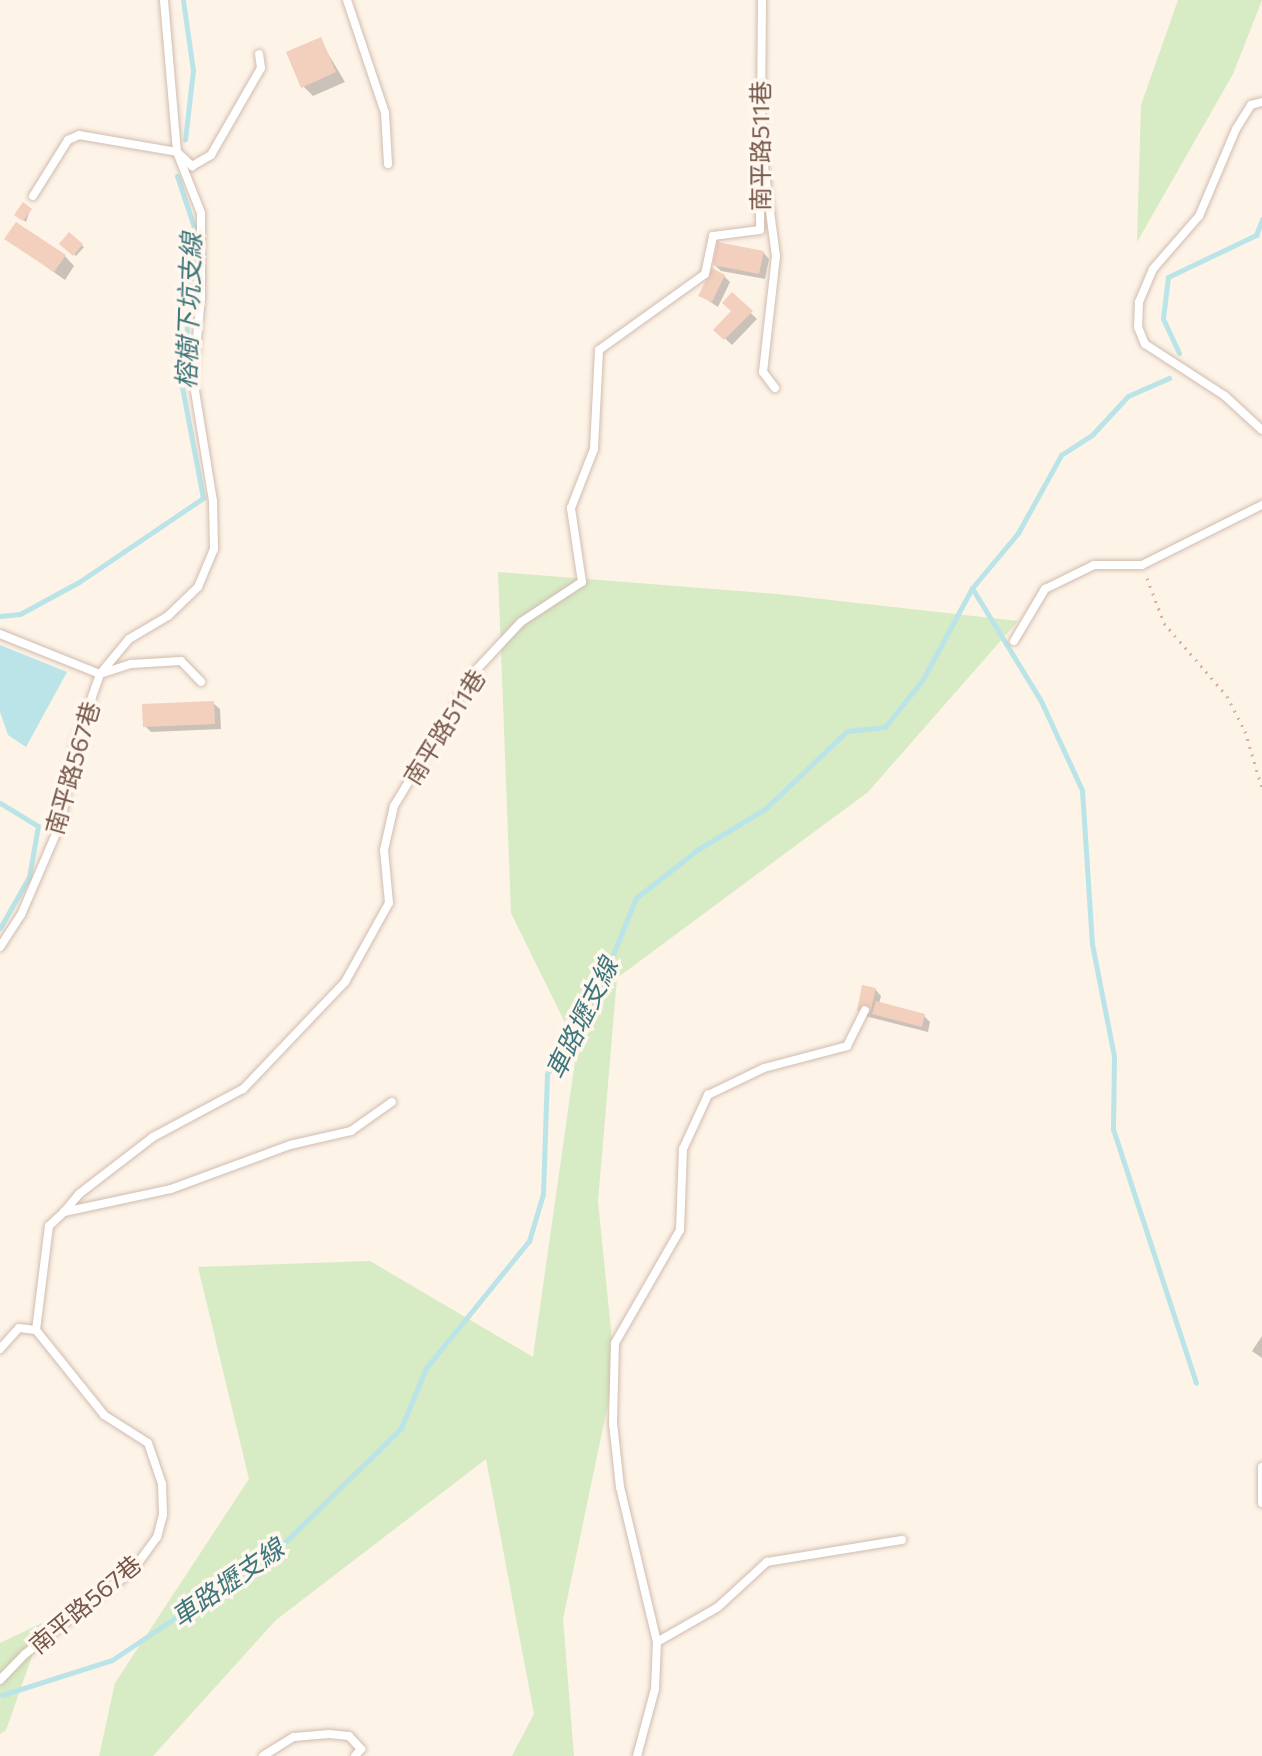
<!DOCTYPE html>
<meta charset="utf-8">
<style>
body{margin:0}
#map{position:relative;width:1262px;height:1756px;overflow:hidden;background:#fdf3e7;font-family:Commissioner,"Noto Sans TC",sans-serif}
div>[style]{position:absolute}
.green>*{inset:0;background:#d7ebc4}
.water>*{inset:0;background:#bae4e7}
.shadow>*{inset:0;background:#0003}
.stream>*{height:5px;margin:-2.5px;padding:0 2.5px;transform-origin:2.5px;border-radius:2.5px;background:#bae4e7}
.building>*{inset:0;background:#f3cfbe}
.path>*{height:3px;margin-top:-1.5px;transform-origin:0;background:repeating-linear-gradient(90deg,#d8b2a0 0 2px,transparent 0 8px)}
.roads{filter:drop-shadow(0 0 2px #d1bcaf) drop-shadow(0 0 2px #d1bcaf)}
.service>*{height:8px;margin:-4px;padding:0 4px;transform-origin:4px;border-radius:4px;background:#fff}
span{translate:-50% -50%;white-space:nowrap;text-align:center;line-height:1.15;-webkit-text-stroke:7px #fff7ee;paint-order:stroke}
.street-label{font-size:24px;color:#77574a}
.water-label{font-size:26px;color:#3d767d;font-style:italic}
</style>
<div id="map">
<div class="green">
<i style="clip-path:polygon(1178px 0,1262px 0,1233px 74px,1137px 242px,1141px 105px)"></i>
<i style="clip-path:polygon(498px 572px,777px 594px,1018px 621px,868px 792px,617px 978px,598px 1201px,615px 1370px,563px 1619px,574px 1756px,512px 1756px,534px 1714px,486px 1459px,276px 1620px,153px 1756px,99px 1756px,115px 1683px,249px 1479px,198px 1267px,370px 1261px,533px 1357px,577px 1047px,511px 913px)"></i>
<i style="clip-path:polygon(44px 1622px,6px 1730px,0 1734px,0 1643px)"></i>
</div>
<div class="water">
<i style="clip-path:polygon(0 645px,67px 672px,26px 747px,8px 735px,0 712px)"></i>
</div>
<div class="shadow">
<i style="clip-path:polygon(320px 40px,345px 82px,313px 96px,303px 86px)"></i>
<i style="clip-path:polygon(30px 210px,26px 222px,19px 217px)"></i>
<i style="clip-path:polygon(69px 235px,84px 247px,76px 256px,62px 244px)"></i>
<i style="clip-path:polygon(7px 239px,65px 256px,74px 266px,65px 280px)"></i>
<i style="clip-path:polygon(763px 252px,769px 259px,765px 279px,721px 271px,715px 265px)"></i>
<i style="clip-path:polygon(724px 276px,730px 282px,718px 307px,700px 295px)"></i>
<i style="clip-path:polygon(732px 295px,757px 319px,732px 345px,716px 330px,733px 311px)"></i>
<i style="clip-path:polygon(213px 703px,220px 709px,221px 729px,151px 732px,145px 726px)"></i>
<i style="clip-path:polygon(875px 989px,881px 996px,879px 1004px,924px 1016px,930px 1022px,928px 1032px,865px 1016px)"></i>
<i style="clip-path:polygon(1262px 1336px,1262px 1358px,1252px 1351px)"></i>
</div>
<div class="stream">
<i style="left:183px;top:0;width:71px;rotate:81.9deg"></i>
<i style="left:193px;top:70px;width:70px;rotate:96.5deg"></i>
<i style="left:1179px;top:353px;width:38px;rotate:-115deg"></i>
<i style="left:1163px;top:318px;width:41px;rotate:-83deg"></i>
<i style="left:1168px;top:277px;width:98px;rotate:-25.5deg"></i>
<i style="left:1256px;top:235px;width:17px;rotate:-69deg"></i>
<i style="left:972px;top:588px;width:132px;rotate:58.6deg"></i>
<i style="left:1041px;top:701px;width:98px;rotate:65.3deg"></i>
<i style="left:1082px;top:790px;width:154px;rotate:86.3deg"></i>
<i style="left:1092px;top:944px;width:114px;rotate:78.9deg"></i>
<i style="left:1114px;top:1056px;width:73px;rotate:90.8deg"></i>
<i style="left:1113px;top:1129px;width:267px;rotate:71.9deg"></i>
<i style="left:0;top:616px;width:20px;rotate:-6deg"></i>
<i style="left:20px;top:614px;width:67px;rotate:-28.5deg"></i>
<i style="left:79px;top:582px;width:150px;rotate:-34.1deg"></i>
<i style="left:203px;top:498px;width:113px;rotate:-100.7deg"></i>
<i style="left:182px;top:387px;width:158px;rotate:-85.3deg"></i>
<i style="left:195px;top:230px;width:57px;rotate:-108.4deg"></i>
<i style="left:0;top:803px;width:44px;rotate:31.2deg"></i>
<i style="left:38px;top:826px;width:52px;rotate:100deg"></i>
<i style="left:29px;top:877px;width:59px;rotate:119.6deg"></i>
<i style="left:2px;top:1695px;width:115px;rotate:-17.7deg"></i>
<i style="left:112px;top:1660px;width:198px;rotate:-33.7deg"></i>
<i style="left:277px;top:1550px;width:174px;rotate:-44.5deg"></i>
<i style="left:401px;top:1428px;width:65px;rotate:-67.4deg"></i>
<i style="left:426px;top:1368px;width:164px;rotate:-51deg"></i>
<i style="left:529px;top:1241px;width:49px;rotate:-73.4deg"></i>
<i style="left:543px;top:1194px;width:120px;rotate:-88.1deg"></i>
<i style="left:547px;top:1074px;width:97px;rotate:-58.4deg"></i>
<i style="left:598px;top:991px;width:100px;rotate:-67.8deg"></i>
<i style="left:636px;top:898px;width:78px;rotate:-38.2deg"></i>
<i style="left:697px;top:850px;width:79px;rotate:-31.1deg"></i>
<i style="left:765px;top:809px;width:113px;rotate:-43.6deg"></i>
<i style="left:847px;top:731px;width:38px;rotate:-6deg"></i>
<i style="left:885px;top:727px;width:61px;rotate:-51.6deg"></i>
<i style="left:923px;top:679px;width:103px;rotate:-61.7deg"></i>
<i style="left:972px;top:588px;width:72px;rotate:-50.1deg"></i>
<i style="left:1018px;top:533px;width:89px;rotate:-61.1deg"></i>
<i style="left:1061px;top:455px;width:37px;rotate:-33deg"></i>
<i style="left:1092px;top:435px;width:53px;rotate:-47.3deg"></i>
<i style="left:1128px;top:396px;width:45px;rotate:-23.7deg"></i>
</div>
<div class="building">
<i style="clip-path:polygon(321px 37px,336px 72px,301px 88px,286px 52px)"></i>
<i style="clip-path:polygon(23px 202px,32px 209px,23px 221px,14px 215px)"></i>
<i style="clip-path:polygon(16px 222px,66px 255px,54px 272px,4px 239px)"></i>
<i style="clip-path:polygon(69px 232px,83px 244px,73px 256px,59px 244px)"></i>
<i style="clip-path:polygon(717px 242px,764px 251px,759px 274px,713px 265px)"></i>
<i style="clip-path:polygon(712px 268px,725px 275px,712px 302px,698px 296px)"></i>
<i style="clip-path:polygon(732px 292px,753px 311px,724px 340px,713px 330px,731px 311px,722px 303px)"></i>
<i style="clip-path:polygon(214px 701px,215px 724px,143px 727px,142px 704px)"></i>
<i style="clip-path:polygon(862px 985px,876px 988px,870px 1014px,857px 1011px)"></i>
<i style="clip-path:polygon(876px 1001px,925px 1014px,922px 1027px,872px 1014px)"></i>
</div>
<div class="path">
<i style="left:1147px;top:578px;width:48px;rotate:69.3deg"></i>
<i style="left:1164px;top:623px;width:96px;rotate:49.2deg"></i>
<i style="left:1227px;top:696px;width:39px;rotate:63deg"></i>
<i style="left:1245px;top:731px;width:59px;rotate:73.4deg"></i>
</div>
<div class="roads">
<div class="service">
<i style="left:347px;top:0;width:119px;rotate:71.4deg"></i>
<i style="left:385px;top:113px;width:51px;rotate:86.6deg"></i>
<i style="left:1262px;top:102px;width:11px;rotate:165deg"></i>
<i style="left:1251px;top:105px;width:28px;rotate:122deg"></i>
<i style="left:1236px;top:129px;width:95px;rotate:113deg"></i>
<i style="left:1199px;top:216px;width:70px;rotate:131deg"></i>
<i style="left:1153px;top:269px;width:36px;rotate:113deg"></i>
<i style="left:1139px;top:302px;width:25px;rotate:92deg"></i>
<i style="left:1138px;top:327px;width:18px;rotate:68deg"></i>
<i style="left:1145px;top:344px;width:95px;rotate:33deg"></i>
<i style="left:1225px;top:396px;width:50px;rotate:42.6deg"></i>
<i style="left:763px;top:159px;width:98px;rotate:82.4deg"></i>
<i style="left:776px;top:256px;width:117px;rotate:96.4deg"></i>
<i style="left:763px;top:372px;width:20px;rotate:53deg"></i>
<i style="left:33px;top:196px;width:66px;rotate:-58deg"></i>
<i style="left:68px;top:140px;width:12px;rotate:-24deg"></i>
<i style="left:79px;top:135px;width:99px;rotate:9.8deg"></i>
<i style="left:177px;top:152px;width:21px;rotate:43deg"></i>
<i style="left:192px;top:166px;width:22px;rotate:-30deg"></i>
<i style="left:211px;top:155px;width:100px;rotate:-60.1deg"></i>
<i style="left:261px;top:68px;width:14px;rotate:-98deg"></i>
<i style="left:0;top:634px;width:108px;rotate:21.8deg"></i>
<i style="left:100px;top:674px;width:33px;rotate:-18deg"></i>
<i style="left:131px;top:664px;width:50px;rotate:-3.4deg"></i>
<i style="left:181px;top:661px;width:29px;rotate:46deg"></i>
<i style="left:1014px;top:641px;width:61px;rotate:-59.2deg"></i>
<i style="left:1045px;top:589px;width:55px;rotate:-26.1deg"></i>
<i style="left:1094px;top:565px;width:48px"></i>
<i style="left:1142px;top:565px;width:134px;rotate:-26.6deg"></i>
<i style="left:0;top:947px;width:38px;rotate:-57deg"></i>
<i style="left:21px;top:915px;width:101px;rotate:-66.7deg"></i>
<i style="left:61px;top:822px;width:75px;rotate:-80deg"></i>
<i style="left:74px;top:748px;width:78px;rotate:-70.6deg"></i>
<i style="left:100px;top:674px;width:45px;rotate:-50.4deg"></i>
<i style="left:129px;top:639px;width:45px;rotate:-30.5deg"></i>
<i style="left:168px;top:616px;width:42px;rotate:-44deg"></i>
<i style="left:198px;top:587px;width:41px;rotate:-67.2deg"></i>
<i style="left:214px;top:549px;width:48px;rotate:-91.2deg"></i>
<i style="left:213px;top:501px;width:124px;rotate:-99.3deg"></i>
<i style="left:193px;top:379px;width:81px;rotate:-84.4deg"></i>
<i style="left:201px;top:298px;width:85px;rotate:-90deg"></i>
<i style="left:201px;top:213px;width:66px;rotate:-111.5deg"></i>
<i style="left:177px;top:152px;width:153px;rotate:-94.9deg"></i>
<i style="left:64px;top:1212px;width:23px;rotate:-50deg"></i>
<i style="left:79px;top:1194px;width:93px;rotate:-37.6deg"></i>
<i style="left:153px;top:1137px;width:102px;rotate:-28.1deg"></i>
<i style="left:243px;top:1089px;width:148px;rotate:-46.4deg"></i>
<i style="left:345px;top:982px;width:90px;rotate:-60.9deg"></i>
<i style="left:389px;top:903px;width:53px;rotate:-95.4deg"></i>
<i style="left:384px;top:850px;width:45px;rotate:-77.2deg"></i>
<i style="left:394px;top:806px;width:160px;rotate:-58.8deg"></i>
<i style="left:477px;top:669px;width:64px;rotate:-46.9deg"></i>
<i style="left:521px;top:622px;width:73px;rotate:-33.3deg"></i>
<i style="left:582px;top:582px;width:75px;rotate:-98.5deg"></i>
<i style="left:571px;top:508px;width:63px;rotate:-68.7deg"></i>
<i style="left:594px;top:449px;width:99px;rotate:-87.1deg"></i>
<i style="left:599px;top:350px;width:130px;rotate:-35.6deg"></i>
<i style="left:705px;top:274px;width:39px;rotate:-78deg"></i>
<i style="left:713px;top:236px;width:47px;rotate:-7.3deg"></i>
<i style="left:760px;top:230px;width:230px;rotate:-89.5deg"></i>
<i style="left:36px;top:1330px;width:105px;rotate:-82.9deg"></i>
<i style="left:49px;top:1226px;width:21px;rotate:-43deg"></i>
<i style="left:64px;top:1212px;width:109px;rotate:-12.1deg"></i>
<i style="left:171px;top:1189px;width:127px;rotate:-20.3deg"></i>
<i style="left:290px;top:1145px;width:63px;rotate:-12.9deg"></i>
<i style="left:351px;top:1131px;width:50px;rotate:-35.3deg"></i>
<i style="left:0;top:1349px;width:28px;rotate:-48deg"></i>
<i style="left:19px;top:1328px;width:17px;rotate:7deg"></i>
<i style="left:36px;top:1330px;width:109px;rotate:51.3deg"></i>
<i style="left:104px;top:1415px;width:52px;rotate:32.5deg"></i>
<i style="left:148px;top:1443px;width:43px;rotate:71.1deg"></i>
<i style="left:162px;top:1484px;width:31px;rotate:88deg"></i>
<i style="left:163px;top:1515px;width:23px;rotate:105deg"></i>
<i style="left:157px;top:1537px;width:41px;rotate:126deg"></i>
<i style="left:133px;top:1570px;width:137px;rotate:142.1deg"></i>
<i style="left:25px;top:1654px;width:36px;rotate:134deg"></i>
<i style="left:1262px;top:1467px;width:36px;rotate:90deg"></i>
<i style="left:657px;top:1642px;width:70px;rotate:-29.8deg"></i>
<i style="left:718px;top:1607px;width:67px;rotate:-42.6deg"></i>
<i style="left:767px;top:1562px;width:137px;rotate:-9.3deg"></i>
<i style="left:263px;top:1756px;width:36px;rotate:-32deg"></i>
<i style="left:294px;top:1737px;width:35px;rotate:-5deg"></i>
<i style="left:329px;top:1734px;width:20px;rotate:6deg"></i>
<i style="left:349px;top:1736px;width:18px;rotate:47deg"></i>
<i style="left:361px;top:1749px;width:9px;rotate:131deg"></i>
<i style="left:637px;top:1756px;width:69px;rotate:-75deg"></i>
<i style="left:655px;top:1689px;width:47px;rotate:-87.6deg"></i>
<i style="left:657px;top:1642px;width:159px;rotate:-103.4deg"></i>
<i style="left:620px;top:1487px;width:64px;rotate:-96.2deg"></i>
<i style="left:613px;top:1423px;width:80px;rotate:-88.6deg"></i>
<i style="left:615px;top:1343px;width:130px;rotate:-60.1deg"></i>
<i style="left:680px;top:1230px;width:81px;rotate:-87.9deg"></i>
<i style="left:683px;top:1149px;width:60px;rotate:-65.2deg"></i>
<i style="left:708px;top:1095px;width:62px;rotate:-25.7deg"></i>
<i style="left:764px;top:1068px;width:86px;rotate:-14.8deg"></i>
<i style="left:847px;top:1046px;width:40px;rotate:-63.4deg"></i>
</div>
</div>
<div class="street-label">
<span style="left:760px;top:146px;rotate:-90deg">南平路511巷</span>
<span style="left:444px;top:727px;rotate:-58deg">南平路511巷</span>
<span style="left:72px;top:768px;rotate:-74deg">南平路567巷</span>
<span style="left:85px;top:1604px;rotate:-40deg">南平路567巷</span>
</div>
<div class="water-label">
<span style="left:188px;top:311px;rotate:-88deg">榕樹下坑支線</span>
<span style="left:581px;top:1018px;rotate:-64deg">車路壢支線</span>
<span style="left:227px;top:1582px;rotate:-35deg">車路壢支線</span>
</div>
</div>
